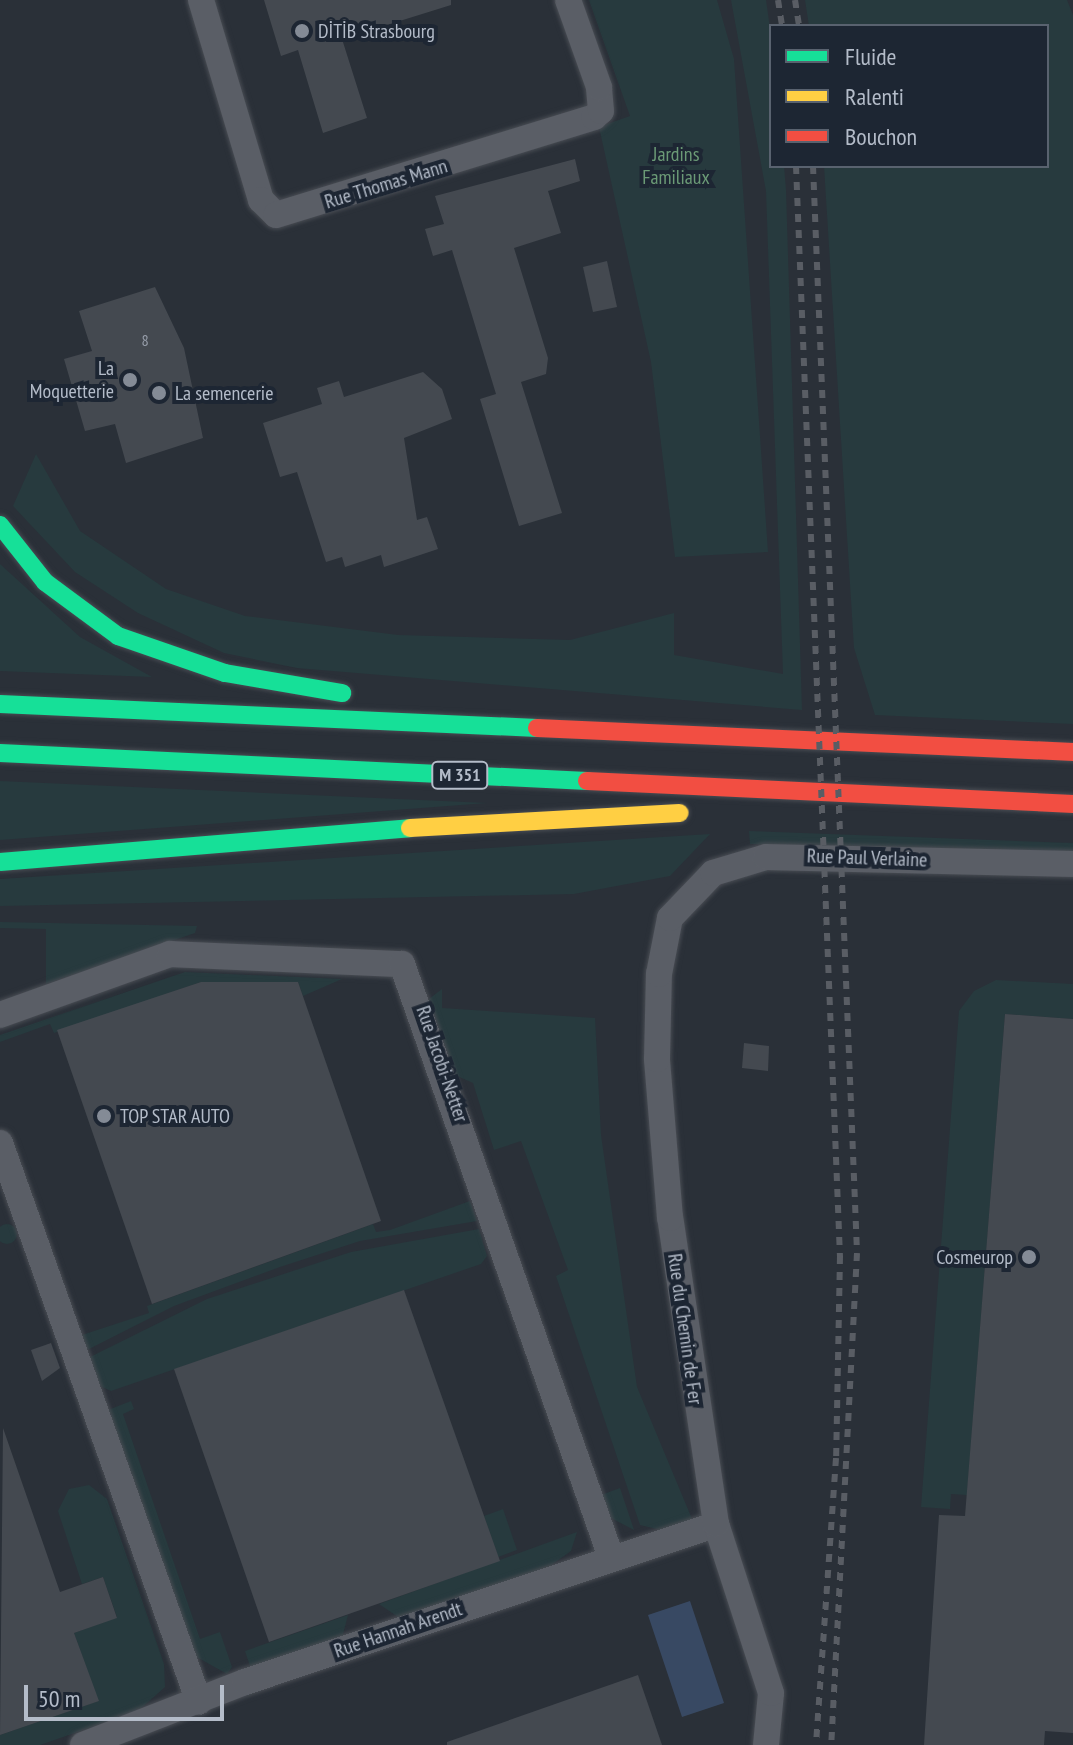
<!DOCTYPE html>
<meta charset="utf-8">
<style>
body{margin:0}
#map{position:relative;width:1073px;height:1745px;overflow:hidden;background:#2a3038;font-family:"PT Sans Narrow",sans-serif}
div>[style]{position:absolute}
.green>*{inset:0;background:#273a3e}
.round{border-radius:50%}
.water>*{inset:0;background:#384963}
.building>*{inset:0;background:#444950}
.roads{filter:drop-shadow(0 0 2px #484c53) drop-shadow(0 0 2px #484c53)}
.street>*{height:26px;margin:-13px;padding:0 13px;transform-origin:13px;border-radius:13px;background:#5a5e66}
.fast>*{height:18px;margin:-9px;padding:0 9px;transform-origin:9px;border-radius:9px;background:#16e098}
.slow>*{height:18px;margin:-9px;padding:0 9px;transform-origin:9px;border-radius:9px;background:#ffcf43}
.jam>*{height:18px;margin:-9px;padding:0 9px;transform-origin:9px;border-radius:9px;background:#f24e42}
.rail>*{height:6px;margin-top:-3px;transform-origin:0;background:repeating-linear-gradient(90deg,#595d64 0 8px,transparent 0 16px)}
.dots>*{width:22px;height:22px;translate:-50% -50%;box-sizing:border-box;border:4px solid #1d2633;border-radius:50%}
span{translate:-50% -50%;white-space:nowrap;text-align:center;line-height:1.15;-webkit-text-stroke:8px #1d2633;paint-order:stroke}
.number-label{font-size:16px;color:#989fab}
.number-label span{-webkit-text-stroke-width:0}
.shield-label span{padding:2px 6px;background:#1d2633;border:2px solid;border-radius:6px;-webkit-text-stroke-width:0}
.shield-label{font-size:18px;color:#b4bcc9;font-weight:700}
.poi-label{font-size:20px;color:#b4bcc9}
.left{translate:0 -50%;text-align:left}
.right{translate:-100% -50%;text-align:right}
.park-label{font-size:20px;color:#6b9a76}
.street-label{font-size:20px;color:#b4bcc9}
.legend{position:absolute;left:769px;top:24px;width:280px;height:144px;box-sizing:border-box;background:#1d2633;border:2px solid #59626f;margin:0;padding:10px 14px;list-style:none;font-size:24px;color:#b4bcc9}
.legend li{display:flex;align-items:center;gap:16px;height:40px}
.legend b{width:40px;border:2px solid #59626f}
.scale{position:absolute;left:24px;top:1685px;width:200px;height:36px;box-sizing:border-box;border:4px solid #b4bcc9;border-top:0;padding-left:10px;font-size:24px;line-height:28px;white-space:nowrap;color:#b4bcc9;-webkit-text-stroke:6px #1d2633;paint-order:stroke}
</style>
<div id="map">
<div class="green">
<i style="clip-path:polygon(589px 0,717px 0,734px 59px,768px 552px,675px 557px,651px 362px,599px 127px,630px 116px)"></i>
<i style="clip-path:polygon(731px 0,766px 0,771px 35px,771px 166px,784px 166px,786px 190px,802px 710px,297px 668px,224px 653px,138px 613px,75px 572px,13px 506px,36px 454px,80px 531px,166px 589px,245px 616px,398px 635px,570px 640px,674px 613px,674px 655px,783px 674px,766px 191px)"></i>
<i style="clip-path:polygon(805px 0,1067px 0,1073px 15px,1073px 724px,875px 715px,854px 648px,824px 166px,1047px 166px,1047px 26px,809px 26px)"></i>
<i style="clip-path:polygon(0 564px,80px 637px,152px 677px,0 671px)"></i>
<i style="clip-path:polygon(0 781px,487px 803px,0 840px)"></i>
<i style="clip-path:polygon(749px 831px,1073px 843px,1073px 853px,750px 844px)"></i>
<i style="clip-path:polygon(710px 834px,670px 876px,574px 894px,0 906px,0 879px)"></i>
<i style="clip-path:polygon(0 922px,197px 926px,195px 933px,46px 984px,46px 929px,0 928px)"></i>
<i style="clip-path:polygon(185px 972px,342px 979px,303px 996px,298px 982px,201px 982px,54px 1033px,50px 1024px,0 1042px,0 1035px)"></i>
<i style="clip-path:polygon(996px 980px,1073px 984px,1073px 1019px,1005px 1014px,967px 1495px,951px 1494px,950px 1509px,921px 1507px,959px 1011px,974px 991px)"></i>
<i style="clip-path:polygon(442px 989px,442px 1008px,595px 1018px,601px 1135px,637px 1387px,692px 1519px,661px 1530px,640px 1525px,556px 1276px,568px 1270px,521px 1141px,494px 1150px,473px 1083px,455px 1075px,429px 999px)"></i>
<i style="clip-path:polygon(470px 1201px,477px 1221px,360px 1241px,280px 1267px,174px 1306px,87px 1350px,82px 1335px,149px 1313px,147px 1306px,373px 1224px,376px 1232px,390px 1230px)"></i>
<i class="round" style="left:-3px;top:1224px;width:20px;height:20px"></i>
<i style="clip-path:polygon(479px 1229px,487px 1256px,481px 1264px,111px 1391px,100px 1386px,90px 1357px,207px 1299px,351px 1252px)"></i>
<i style="clip-path:polygon(131px 1401px,134px 1409px,123px 1414px,200px 1639px,220px 1632px,232px 1667px,227px 1674px,195px 1656px,108px 1410px)"></i>
<i style="clip-path:polygon(89px 1485px,107px 1499px,164px 1664px,165px 1687px,138px 1711px,40px 1745px,0 1745px,0 1735px,98px 1701px,74px 1633px,117px 1617px,103px 1577px,82px 1584px,58px 1511px,69px 1489px)"></i>
<i style="clip-path:polygon(620px 1488px,634px 1530px,611px 1518px,601px 1495px)"></i>
<i style="clip-path:polygon(503px 1509px,517px 1550px,498px 1557px,484px 1516px)"></i>
<i style="clip-path:polygon(577px 1532px,571px 1551px,550px 1566px,401px 1619px,379px 1604px)"></i>
<i style="clip-path:polygon(348px 1615px,342px 1638px,251px 1669px,245px 1651px)"></i>
</div>
<div class="water">
<i style="clip-path:polygon(690px 1601px,724px 1703px,682px 1717px,648px 1615px)"></i>
</div>
<div class="building">
<i style="clip-path:polygon(264px 0,451px 0,451px 5px,342px 39px,367px 118px,323px 133px,298px 50px,281px 56px)"></i>
<i style="clip-path:polygon(575px 159px,580px 181px,548px 191px,561px 233px,514px 248px,548px 358px,546px 374px,521px 382px,562px 513px,519px 526px,480px 399px,496px 394px,452px 250px,433px 256px,425px 229px,444px 224px,435px 196px)"></i>
<i style="clip-path:polygon(607px 261px,617px 307px,593px 312px,583px 267px)"></i>
<i style="clip-path:polygon(155px 287px,184px 348px,203px 438px,126px 463px,115px 424px,85px 431px,64px 359px,92px 351px,79px 311px)"></i>
<i style="clip-path:polygon(423px 372px,442px 389px,452px 419px,404px 438px,417px 520px,427px 517px,438px 549px,384px 567px,381px 555px,345px 567px,342px 557px,326px 562px,297px 472px,280px 477px,263px 423px,322px 404px,317px 388px,339px 381px,344px 397px)"></i>
<i style="clip-path:polygon(201px 982px,298px 982px,381px 1221px,152px 1304px,57px 1030px)"></i>
<i style="clip-path:polygon(1005px 1014px,1073px 1019px,1073px 1733px,1045px 1731px,1044px 1745px,924px 1745px,939px 1515px,965px 1516px)"></i>
<i style="clip-path:polygon(744px 1043px,769px 1046px,768px 1071px,742px 1068px)"></i>
<i style="clip-path:polygon(404px 1290px,500px 1561px,269px 1642px,174px 1369px)"></i>
<i style="clip-path:polygon(51px 1343px,60px 1368px,42px 1381px,31px 1350px)"></i>
<i style="clip-path:polygon(3px 1428px,60px 1592px,103px 1577px,117px 1618px,74px 1633px,99px 1701px,0 1735px)"></i>
<i style="clip-path:polygon(638px 1675px,662px 1745px,447px 1745px,447px 1742px)"></i>
</div>
<div class="roads">
<div class="street">
<i style="left:201px;top:0;width:209px;rotate:73.3deg"></i>
<i style="left:261px;top:200px;width:21px;rotate:45deg"></i>
<i style="left:276px;top:215px;width:333px;rotate:-17.1deg"></i>
<i style="left:594px;top:117px;width:9px;rotate:-41deg"></i>
<i style="left:601px;top:111px;width:24px;rotate:-95deg"></i>
<i style="left:599px;top:87px;width:92px;rotate:-109.6deg"></i>
<i style="left:0;top:1015px;width:181px;rotate:-19.7deg"></i>
<i style="left:170px;top:954px;width:232px;rotate:2.5deg"></i>
<i style="left:402px;top:964px;width:629px;rotate:70.59deg"></i>
<i style="left:0;top:1143px;width:593px;rotate:70.4deg"></i>
<i style="left:83px;top:1745px;width:174px;rotate:-21.3deg"></i>
<i style="left:245px;top:1682px;width:497px;rotate:-18.5deg"></i>
<i style="left:766px;top:1745px;width:52px;rotate:-84.5deg"></i>
<i style="left:771px;top:1693px;width:178px;rotate:-108deg"></i>
<i style="left:716px;top:1524px;width:309px;rotate:-98.5deg"></i>
<i style="left:670px;top:1218px;width:160px;rotate:-94.7deg"></i>
<i style="left:657px;top:1059px;width:85px;rotate:-88.7deg"></i>
<i style="left:659px;top:974px;width:57px;rotate:-78.9deg"></i>
<i style="left:670px;top:918px;width:62px;rotate:-46.3deg"></i>
<i style="left:713px;top:873px;width:55px;rotate:-16.8deg"></i>
<i style="left:766px;top:857px;width:307px;rotate:1.3deg"></i>
</div>
<div class="fast">
<i style="left:0;top:525px;width:73px;rotate:51.7deg"></i>
<i style="left:45px;top:582px;width:91px;rotate:36.5deg"></i>
<i style="left:118px;top:636px;width:113px;rotate:19.1deg"></i>
<i style="left:225px;top:673px;width:119px;rotate:9.7deg"></i>
<i style="left:0;top:704px;width:538px;rotate:2.56deg"></i>
<i style="left:0;top:753px;width:588px;rotate:2.73deg"></i>
<i style="left:0;top:862px;width:411px;rotate:-4.7deg"></i>
</div>
<div class="slow">
<i style="left:410px;top:828px;width:270px;rotate:-3.2deg"></i>
</div>
<div class="jam">
<i style="left:537px;top:728px;width:537px;rotate:2.56deg"></i>
<i style="left:587px;top:781px;width:487px;rotate:2.7deg"></i>
</div>
</div>
<div class="rail">
<i style="left:778px;top:0;width:26px;rotate:81deg"></i>
<i style="left:795px;top:0;width:26px;rotate:81deg"></i>
<i style="left:796px;top:166px;width:1091px;rotate:87.69deg"></i>
<i style="left:840px;top:1256px;width:202px;rotate:91.1deg"></i>
<i style="left:836px;top:1458px;width:288px;rotate:94deg"></i>
<i style="left:813px;top:166px;width:1088px;rotate:87.68deg"></i>
<i style="left:857px;top:1253px;width:493px;rotate:93deg"></i>
</div>
<div class="dots">
<i style="left:302px;top:31px;background:#848b96"></i>
<i style="left:130px;top:380px;background:#848b96"></i>
<i style="left:159px;top:393px;background:#848b96"></i>
<i style="left:104px;top:1116px;background:#848b96"></i>
<i style="left:1029px;top:1257px;background:#848b96"></i>
</div>
<div class="number-label">
<span style="left:145px;top:340px">8</span>
</div>
<div class="shield-label">
<span style="left:460px;top:775px">M 351</span>
</div>
<div class="poi-label">
<span class="left" style="left:318px;top:31px">DİTİB Strasbourg</span>
<span class="right" style="left:114px;top:380px">La<br>Moquetterie</span>
<span class="left" style="left:175px;top:393px">La semencerie</span>
<span class="left" style="left:120px;top:1116px">TOP STAR AUTO</span>
<span class="right" style="left:1013px;top:1257px">Cosmeurop</span>
</div>
<div class="park-label">
<span style="left:676px;top:166px">Jardins<br>Familiaux</span>
</div>
<div class="street-label">
<span style="left:386px;top:184px;rotate:-17deg">Rue Thomas Mann</span>
<span style="left:867px;top:858px;rotate:2deg">Rue Paul Verlaine</span>
<span style="left:442px;top:1064px;rotate:71deg">Rue Jacobi-Netter</span>
<span style="left:685px;top:1329px;rotate:82deg">Rue du Chemin de Fer</span>
<span style="left:398px;top:1630px;rotate:-19deg">Rue Hannah Arendt</span>
</div>
<ul class="legend">
<li><b style="height:10px;background:#16e098"></b>Fluide</li>
<li><b style="height:10px;background:#ffcf43"></b>Ralenti</li>
<li><b style="height:10px;background:#f24e42"></b>Bouchon</li>
</ul>
<div class="scale">50 m</div>
</div>
